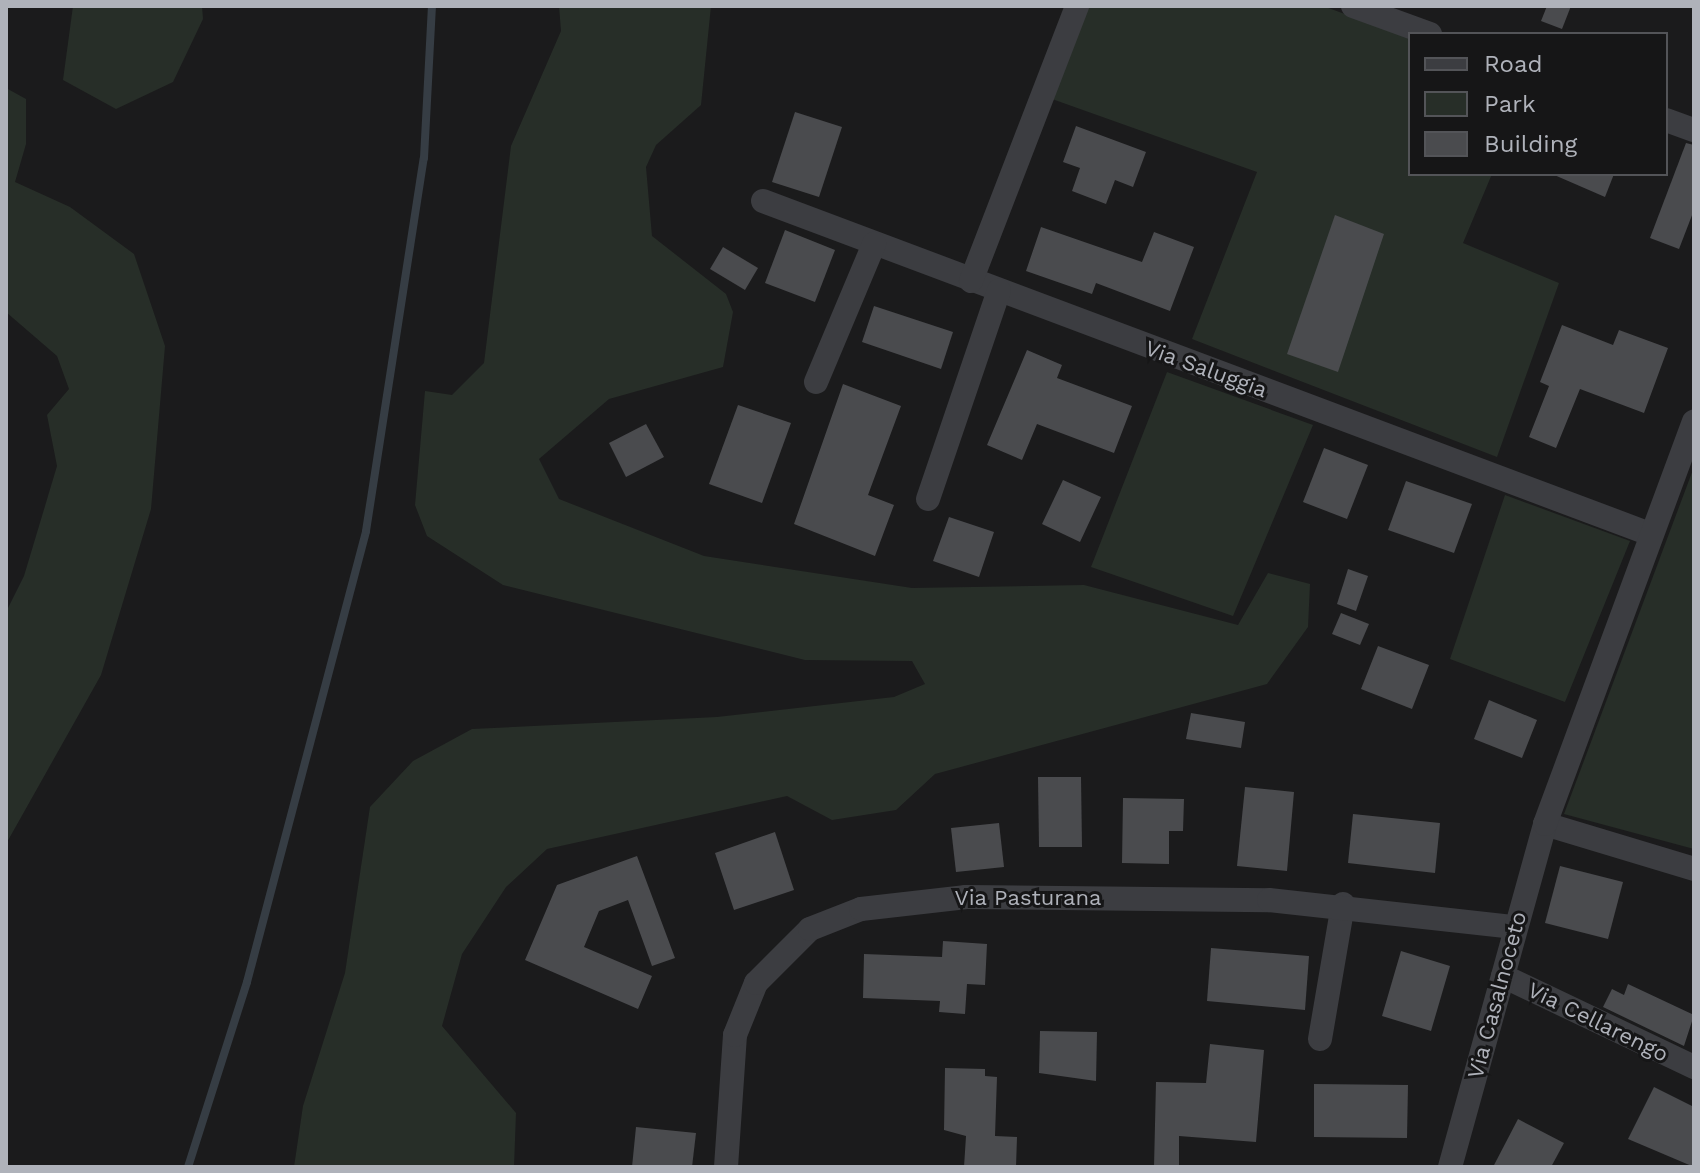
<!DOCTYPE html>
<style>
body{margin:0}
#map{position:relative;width:1700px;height:1173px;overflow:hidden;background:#1b1b1c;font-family:"Work Sans",sans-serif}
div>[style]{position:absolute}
.green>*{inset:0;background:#272e28}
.stream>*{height:8px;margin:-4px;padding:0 4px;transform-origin:4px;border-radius:4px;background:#363d44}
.building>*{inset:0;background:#4a4b4e}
.minor>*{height:24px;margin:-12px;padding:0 12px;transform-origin:12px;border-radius:12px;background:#3c3d41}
span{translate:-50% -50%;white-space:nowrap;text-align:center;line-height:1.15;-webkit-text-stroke:6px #161617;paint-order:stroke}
.street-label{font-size:22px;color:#afb2ba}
.frame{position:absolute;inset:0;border:8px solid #afb2ba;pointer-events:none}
.legend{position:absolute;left:1408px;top:32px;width:260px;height:144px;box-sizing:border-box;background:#161617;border:2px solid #535458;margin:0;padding:10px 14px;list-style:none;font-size:24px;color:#afb2ba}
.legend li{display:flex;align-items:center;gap:16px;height:40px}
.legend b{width:40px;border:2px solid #535458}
</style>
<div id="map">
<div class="green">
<i style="clip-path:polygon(73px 6px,202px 6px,203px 19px,173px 82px,116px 109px,63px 80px)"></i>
<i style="clip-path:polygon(559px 6px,711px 6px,701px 105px,656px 145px,646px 167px,652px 236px,726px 294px,733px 312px,723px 367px,609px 399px,539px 459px,559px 499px,704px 556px,912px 588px,1084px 585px,1238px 625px,1268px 573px,1310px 584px,1308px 627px,1267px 684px,935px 774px,896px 810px,832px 820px,787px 796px,547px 849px,506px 887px,462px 954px,442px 1026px,516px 1113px,514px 1167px,294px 1167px,303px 1106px,345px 973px,370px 807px,413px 761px,472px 729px,717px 717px,894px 697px,925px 684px,912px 661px,805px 660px,503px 585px,427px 536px,415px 505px,425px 391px,452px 395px,484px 363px,511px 146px,561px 31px)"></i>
<i style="clip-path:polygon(1087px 6px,1323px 6px,1410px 38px,1410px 174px,1492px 174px,1463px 243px,1559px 283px,1497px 457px,1192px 339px,1257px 172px,1052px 99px)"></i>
<i style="clip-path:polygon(6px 88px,26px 99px,26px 144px,15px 182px,70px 207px,134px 254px,165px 346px,151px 509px,101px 675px,6px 844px,6px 612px,24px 576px,57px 466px,47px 415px,69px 389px,57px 356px,6px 312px)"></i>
<i style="clip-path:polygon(1167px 372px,1313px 425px,1233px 616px,1091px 567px)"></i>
<i style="clip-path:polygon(1694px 467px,1694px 849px,1564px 814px)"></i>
<i style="clip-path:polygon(1505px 495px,1630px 541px,1565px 702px,1450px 659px)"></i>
</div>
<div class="stream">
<i style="left:188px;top:1167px;width:194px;rotate:-72.3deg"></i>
<i style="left:247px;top:982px;width:466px;rotate:-75.2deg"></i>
<i style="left:366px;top:531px;width:377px;rotate:-81.2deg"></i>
<i style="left:424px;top:158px;width:152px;rotate:-87deg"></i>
</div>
<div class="building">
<i style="clip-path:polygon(1547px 6px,1571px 6px,1562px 29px,1541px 21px)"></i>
<i style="clip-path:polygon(795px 112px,842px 127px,819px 197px,772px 182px)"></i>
<i style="clip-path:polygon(1076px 126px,1146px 152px,1133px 187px,1115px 180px,1106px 204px,1072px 191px,1080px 168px,1063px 162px)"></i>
<i style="clip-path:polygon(1686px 143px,1694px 145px,1694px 210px,1679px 249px,1650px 238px)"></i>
<i style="clip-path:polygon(1552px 174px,1614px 174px,1605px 197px)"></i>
<i style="clip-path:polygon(1335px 215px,1384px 234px,1338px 372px,1287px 354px)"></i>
<i style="clip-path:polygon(1041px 227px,1142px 262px,1154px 232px,1194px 247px,1170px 311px,1096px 283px,1092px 294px,1026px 271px)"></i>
<i style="clip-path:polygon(785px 230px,835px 250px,815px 302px,765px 283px)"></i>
<i style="clip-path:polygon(723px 247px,758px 268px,745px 290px,710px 269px)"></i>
<i style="clip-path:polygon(874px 306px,953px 332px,941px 369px,862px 342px)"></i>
<i style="clip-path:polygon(1562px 325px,1613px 345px,1619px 330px,1668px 348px,1644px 413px,1580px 389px,1556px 448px,1529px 437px,1549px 386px,1540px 382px)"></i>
<i style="clip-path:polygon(1027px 350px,1062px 365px,1057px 378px,1132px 406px,1114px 453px,1037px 424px,1022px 460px,987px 445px)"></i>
<i style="clip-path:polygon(843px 384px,901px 406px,868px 495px,894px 505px,875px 556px,794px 524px)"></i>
<i style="clip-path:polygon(738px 405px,791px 423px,762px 503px,709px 484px)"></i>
<i style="clip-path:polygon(646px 424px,664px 457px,626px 477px,609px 443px)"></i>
<i style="clip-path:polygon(1324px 448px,1368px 465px,1347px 519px,1303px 502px)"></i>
<i style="clip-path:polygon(1063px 480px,1101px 497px,1080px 542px,1042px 524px)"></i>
<i style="clip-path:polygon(1406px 481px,1472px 504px,1454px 553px,1388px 530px)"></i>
<i style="clip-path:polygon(949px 517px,994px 532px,979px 577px,933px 561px)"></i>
<i style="clip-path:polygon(1348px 569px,1368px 576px,1356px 611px,1337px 604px)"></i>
<i style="clip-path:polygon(1341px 613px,1369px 624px,1360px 645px,1332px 634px)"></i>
<i style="clip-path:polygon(1378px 646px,1429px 665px,1412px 709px,1361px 689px)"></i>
<i style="clip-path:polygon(1489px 700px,1537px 720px,1522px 758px,1474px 739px)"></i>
<i style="clip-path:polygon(1191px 713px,1245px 722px,1241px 748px,1186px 739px)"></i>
<i style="clip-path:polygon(1038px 777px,1081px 777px,1082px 847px,1039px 847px)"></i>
<i style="clip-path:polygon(1245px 787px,1294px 792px,1287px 871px,1237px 866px)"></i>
<i style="clip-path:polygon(1123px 798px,1184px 799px,1183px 831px,1169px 831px,1169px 864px,1122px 863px)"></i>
<i style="clip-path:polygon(1353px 814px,1440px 823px,1435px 873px,1348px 863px)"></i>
<i style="clip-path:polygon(999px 823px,1004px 867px,956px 872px,951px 828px)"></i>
<i style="clip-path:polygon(775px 832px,794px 890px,734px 910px,715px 853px)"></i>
<i style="clip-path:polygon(637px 856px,675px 958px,652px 966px,628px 900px,599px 911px,584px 947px,652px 976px,638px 1009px,525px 960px,557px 885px)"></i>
<i style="clip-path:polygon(1560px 866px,1623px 882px,1608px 939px,1545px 923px)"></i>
<i style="clip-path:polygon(943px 941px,987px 944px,985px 985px,967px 984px,965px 1014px,939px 1012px,940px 1001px,863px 998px,864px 954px,942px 957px)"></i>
<i style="clip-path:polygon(1211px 948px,1309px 956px,1305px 1010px,1207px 1001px)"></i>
<i style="clip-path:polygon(1401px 951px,1450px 966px,1431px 1031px,1382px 1016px)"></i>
<i style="clip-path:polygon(1628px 984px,1694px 1015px,1684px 1046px,1603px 1007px,1612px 989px,1624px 995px)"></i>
<i style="clip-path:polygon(1040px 1031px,1097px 1032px,1096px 1081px,1039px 1073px)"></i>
<i style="clip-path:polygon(1210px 1044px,1264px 1050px,1256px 1142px,1179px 1136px,1179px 1167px,1154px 1167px,1156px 1082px,1206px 1083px)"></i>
<i style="clip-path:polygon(945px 1068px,985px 1069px,985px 1076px,997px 1077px,995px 1136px,1017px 1137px,1016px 1167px,964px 1167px,966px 1136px,944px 1130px)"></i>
<i style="clip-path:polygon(1314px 1084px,1408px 1085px,1407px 1138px,1314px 1137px)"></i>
<i style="clip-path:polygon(1654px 1087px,1694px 1107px,1694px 1167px,1628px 1139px)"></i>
<i style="clip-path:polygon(1518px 1119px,1564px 1143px,1551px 1167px,1493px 1167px)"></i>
<i style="clip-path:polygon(636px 1127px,696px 1133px,692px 1167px,632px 1167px)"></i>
</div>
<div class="minor">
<i style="left:1353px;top:6px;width:82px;rotate:20deg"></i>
<i style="left:1666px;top:120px;width:30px;rotate:20deg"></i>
<i style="left:763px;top:201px;width:947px;rotate:20.58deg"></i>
<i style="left:971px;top:281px;width:295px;rotate:-68.9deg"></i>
<i style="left:816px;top:382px;width:150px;rotate:-67.2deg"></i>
<i style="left:928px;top:499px;width:220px;rotate:-71.2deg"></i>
<i style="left:1545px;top:824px;width:156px;rotate:16.8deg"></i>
<i style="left:1503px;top:976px;width:212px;rotate:25.5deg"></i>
<i style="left:1320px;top:1039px;width:137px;rotate:-80.3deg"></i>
<i style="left:726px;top:1167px;width:132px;rotate:-86.1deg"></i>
<i style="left:735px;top:1035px;width:56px;rotate:-68deg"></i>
<i style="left:756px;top:983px;width:76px;rotate:-45deg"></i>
<i style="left:810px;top:929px;width:55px;rotate:-21.4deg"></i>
<i style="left:861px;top:909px;width:106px;rotate:-6.5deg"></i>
<i style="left:966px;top:897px;width:303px;rotate:0.6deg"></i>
<i style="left:1269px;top:900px;width:247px;rotate:6.3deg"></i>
<i style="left:1450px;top:1167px;width:356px;rotate:-74.5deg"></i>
<i style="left:1545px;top:824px;width:429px;rotate:-69.7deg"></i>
</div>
<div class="street-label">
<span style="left:1206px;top:369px;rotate:20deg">Via Saluggia</span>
<span style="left:1028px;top:898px">Via Pasturana</span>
<span style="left:1497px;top:995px;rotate:-75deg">Via Casalnoceto</span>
<span style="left:1598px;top:1022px;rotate:26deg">Via Cellarengo</span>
</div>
<div class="frame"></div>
<ul class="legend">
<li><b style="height:10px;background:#3c3d41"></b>Road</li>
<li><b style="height:22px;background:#272e28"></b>Park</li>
<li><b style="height:22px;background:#4a4b4e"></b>Building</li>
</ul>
</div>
